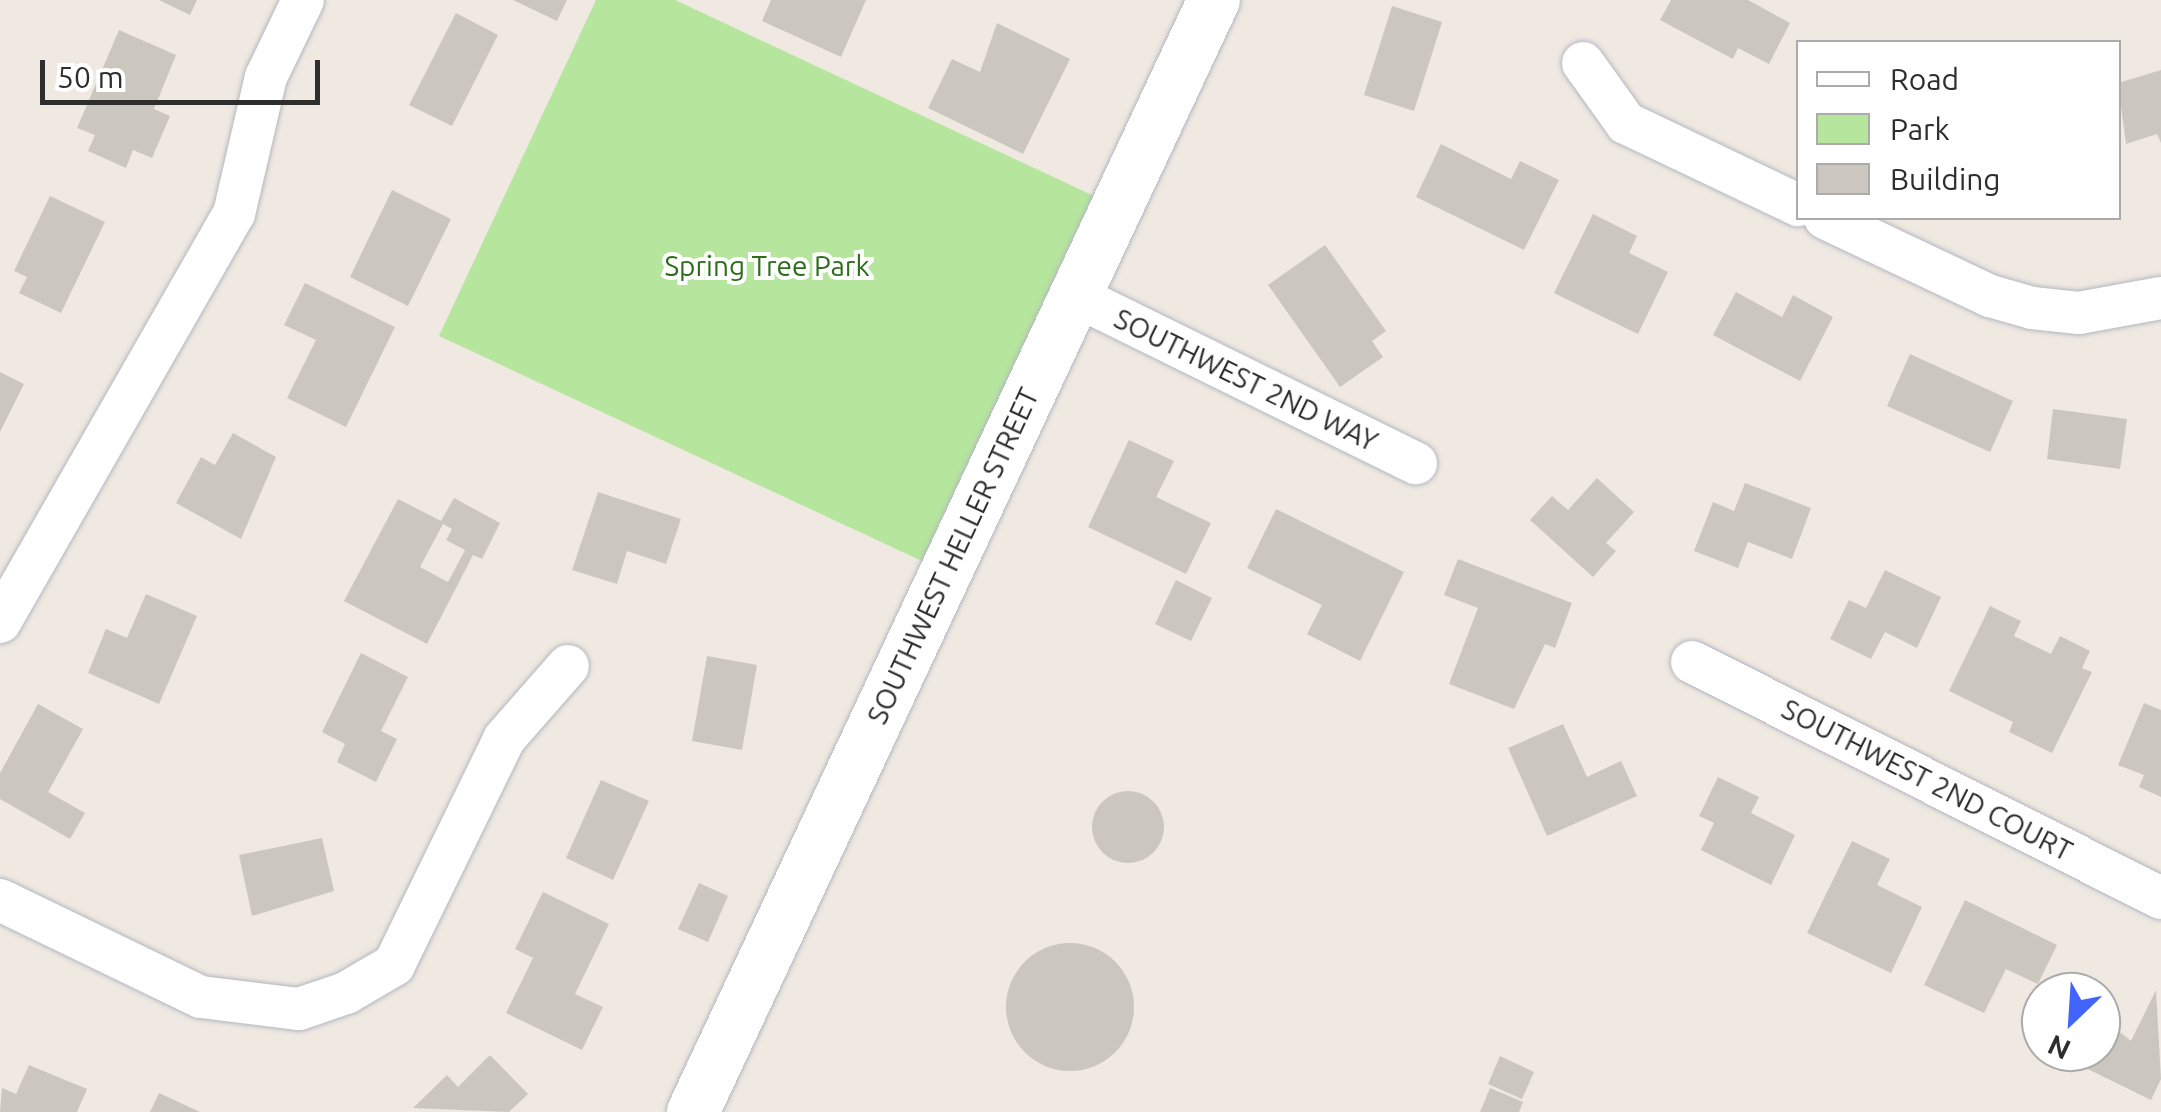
<!DOCTYPE html>
<style>
body{margin:0}
#map{position:relative;width:2161px;height:1112px;overflow:hidden;background:#efe9e1;font-family:Ubuntu,sans-serif}
div>[style]{position:absolute}
.green>*{inset:0;background:#b6e59e}
.building>*{inset:0;background:#cbc7bf}
.round{border-radius:50%}
.roads{filter:drop-shadow(0 0 2px #b4b7c1) drop-shadow(0 0 2px #b4b7c1)}
.minor>*{height:42px;margin:-21px;padding:0 21px;transform-origin:21px;border-radius:21px;background:#fff}
.tertiary>*{height:52px;margin:-26px;padding:0 26px;transform-origin:26px;border-radius:26px;background:#fff}
span{translate:-50% -50%;white-space:nowrap;text-align:center;line-height:1.15;-webkit-text-stroke:8px #fff;paint-order:stroke}
.park-label{font-size:28px;color:#2c6e1b}
.street-label{font-size:28px;color:#2e2e2e}
.legend{position:absolute;left:1796px;top:40px;width:325px;height:180px;box-sizing:border-box;background:#fff;border:2px solid #ababab;margin:0;padding:12px 18px;list-style:none;font-size:30px;color:#2e2e2e}
.legend li{display:flex;align-items:center;gap:20px;height:50px}
.legend b{width:50px;border:2px solid #ababab}
.north{position:absolute;left:2021px;top:972px;width:100px;height:100px;box-sizing:border-box;background:#fff;border:2px solid #ababab;border-radius:50%;rotate:205deg;font-size:28px;font-weight:700;line-height:40px;text-align:center;color:#2e2e2e}
.north::after{content:'';display:block;margin:auto;width:35px;height:45px;background:#4264fb;clip-path:polygon(50% 0,100% 100%,50% 72%,0 100%)}
.scale{position:absolute;left:40px;top:60px;width:280px;height:45px;box-sizing:border-box;border:5px solid #2e2e2e;border-top:0;padding-left:12px;font-size:30px;line-height:35px;white-space:nowrap;color:#2e2e2e;-webkit-text-stroke:8px #fff;paint-order:stroke}
</style>
<div id="map">
<div class="green">
<i style="clip-path:polygon(596px 0,675px 0,1094px 196px,924px 562px,439px 336px)"></i>
</div>
<div class="building">
<i style="clip-path:polygon(159px 0,197px 0,190px 15px)"></i>
<i style="clip-path:polygon(513px 0,567px 0,557px 21px)"></i>
<i style="clip-path:polygon(771px 0,866px 0,841px 57px,762px 21px)"></i>
<i style="clip-path:polygon(1671px 0,1748px 0,1790px 23px,1769px 64px,1738px 48px,1733px 59px,1660px 20px)"></i>
<i style="clip-path:polygon(1392px 6px,1442px 22px,1414px 111px,1364px 95px)"></i>
<i style="clip-path:polygon(456px 13px,498px 35px,452px 126px,409px 105px)"></i>
<i style="clip-path:polygon(997px 23px,1070px 59px,1023px 154px,928px 108px,952px 59px,980px 72px)"></i>
<i style="clip-path:polygon(119px 30px,176px 55px,154px 109px,170px 116px,152px 158px,133px 150px,126px 168px,88px 151px,95px 135px,77px 128px)"></i>
<i style="clip-path:polygon(2161px 70px,2161px 143px,2157px 134px,2126px 144px,2118px 83px)"></i>
<i style="clip-path:polygon(1441px 144px,1511px 179px,1520px 161px,1559px 180px,1524px 250px,1416px 197px)"></i>
<i style="clip-path:polygon(392px 190px,451px 219px,408px 306px,350px 277px)"></i>
<i style="clip-path:polygon(50px 196px,105px 222px,61px 313px,19px 293px,27px 277px,14px 271px)"></i>
<i style="clip-path:polygon(1593px 214px,1637px 236px,1629px 253px,1668px 272px,1638px 334px,1554px 293px)"></i>
<i style="clip-path:polygon(1325px 245px,1386px 331px,1372px 341px,1383px 357px,1340px 387px,1268px 285px)"></i>
<i style="clip-path:polygon(305px 283px,395px 327px,346px 427px,287px 398px,316px 340px,284px 325px)"></i>
<i style="clip-path:polygon(1736px 292px,1782px 317px,1793px 295px,1833px 317px,1800px 381px,1713px 335px)"></i>
<i style="clip-path:polygon(1910px 354px,2013px 401px,1990px 452px,1887px 406px)"></i>
<i style="clip-path:polygon(0 372px,24px 384px,0 432px)"></i>
<i style="clip-path:polygon(2053px 409px,2127px 419px,2120px 469px,2047px 459px)"></i>
<i style="clip-path:polygon(233px 433px,276px 457px,241px 539px,176px 503px,201px 457px,215px 465px)"></i>
<i style="clip-path:polygon(1129px 440px,1174px 461px,1156px 497px,1211px 523px,1186px 574px,1088px 527px)"></i>
<i style="clip-path:polygon(1597px 478px,1634px 512px,1606px 543px,1616px 551px,1593px 577px,1530px 520px,1552px 496px,1568px 510px)"></i>
<i style="clip-path:polygon(1745px 483px,1811px 508px,1792px 559px,1748px 542px,1738px 568px,1694px 551px,1713px 502px,1734px 511px)"></i>
<i style="clip-path:polygon(598px 492px,681px 519px,666px 564px,627px 551px,617px 584px,572px 570px)"></i>
<i style="clip-path:polygon(evenodd,454px 498px,500px 523px,482px 559px,473px 555px,427px 644px,344px 601px,398px 499px,441px 521px,454px 498px,443px 524px,452px 529px,446px 540px,465px 550px,448px 582px,420px 567px,443px 524px)"></i>
<i style="clip-path:polygon(1276px 509px,1404px 572px,1360px 661px,1307px 634px,1322px 605px,1247px 568px)"></i>
<i style="clip-path:polygon(1458px 559px,1572px 603px,1555px 648px,1545px 644px,1514px 709px,1449px 684px,1478px 608px,1444px 595px)"></i>
<i style="clip-path:polygon(1885px 570px,1941px 597px,1917px 648px,1885px 632px,1871px 659px,1830px 639px,1849px 600px,1866px 608px)"></i>
<i style="clip-path:polygon(1176px 580px,1212px 598px,1191px 641px,1155px 624px)"></i>
<i style="clip-path:polygon(146px 594px,197px 616px,159px 704px,88px 673px,106px 629px,127px 638px)"></i>
<i style="clip-path:polygon(1990px 606px,2021px 621px,2014px 636px,2051px 654px,2060px 636px,2090px 651px,2082px 668px,2092px 672px,2052px 753px,2009px 732px,2013px 722px,1949px 691px)"></i>
<i style="clip-path:polygon(361px 653px,408px 677px,381px 731px,397px 739px,376px 782px,337px 762px,345px 744px,322px 732px)"></i>
<i style="clip-path:polygon(707px 656px,757px 665px,742px 750px,692px 741px)"></i>
<i style="clip-path:polygon(2144px 703px,2161px 710px,2161px 797px,2139px 787px,2144px 775px,2118px 765px)"></i>
<i style="clip-path:polygon(38px 704px,83px 729px,48px 792px,85px 813px,70px 839px,0 799px,0 773px)"></i>
<i style="clip-path:polygon(1563px 724px,1587px 777px,1621px 761px,1637px 796px,1547px 836px,1508px 748px)"></i>
<i style="clip-path:polygon(1718px 777px,1759px 797px,1751px 813px,1795px 835px,1771px 885px,1701px 850px,1714px 823px,1699px 816px)"></i>
<i style="clip-path:polygon(601px 780px,649px 801px,613px 880px,566px 858px)"></i>
<i class="round" style="left:1092px;top:791px;width:72px;height:72px"></i>
<i style="clip-path:polygon(322px 838px,334px 891px,252px 916px,239px 855px)"></i>
<i style="clip-path:polygon(1852px 841px,1890px 859px,1877px 885px,1922px 907px,1891px 973px,1807px 933px)"></i>
<i style="clip-path:polygon(699px 883px,728px 896px,708px 942px,678px 929px)"></i>
<i style="clip-path:polygon(543px 892px,609px 924px,575px 994px,603px 1007px,582px 1050px,506px 1013px,533px 958px,515px 949px)"></i>
<i style="clip-path:polygon(1965px 900px,2057px 945px,2038px 984px,2006px 969px,1984px 1013px,1924px 985px)"></i>
<i class="round" style="left:1006px;top:943px;width:128px;height:128px"></i>
<i style="clip-path:polygon(2156px 990px,2161px 1079px,2151px 1100px,2053px 1052px,2101px 1052px,2101px 1017px,2131px 1041px)"></i>
<i style="clip-path:polygon(490px 1055px,528px 1094px,509px 1112px,413px 1108px,447px 1075px,458px 1087px)"></i>
<i style="clip-path:polygon(1500px 1056px,1534px 1072px,1522px 1099px,1488px 1084px)"></i>
<i style="clip-path:polygon(29px 1065px,87px 1089px,77px 1112px,0 1112px,2px 1088px,16px 1094px)"></i>
<i style="clip-path:polygon(1490px 1088px,1523px 1102px,1519px 1112px,1480px 1112px)"></i>
<i style="clip-path:polygon(159px 1093px,200px 1112px,150px 1112px)"></i>
</div>
<div class="roads">
<div class="minor">
<i style="left:1583px;top:63px;width:74px;rotate:54.4deg"></i>
<i style="left:1626px;top:123px;width:191px;rotate:25.5deg"></i>
<i style="left:1825px;top:218px;width:183px;rotate:25.3deg"></i>
<i style="left:1990px;top:296px;width:44px;rotate:15.9deg"></i>
<i style="left:2032px;top:308px;width:47px;rotate:6.1deg"></i>
<i style="left:2079px;top:313px;width:83px;rotate:-10.4deg"></i>
<i style="left:1076px;top:296px;width:379px;rotate:26.2deg"></i>
<i style="left:0;top:622px;width:470px;rotate:-60.2deg"></i>
<i style="left:234px;top:214px;width:141px;rotate:-76.9deg"></i>
<i style="left:266px;top:77px;width:85px;rotate:-64.3deg"></i>
<i style="left:1692px;top:662px;width:525px;rotate:26.71deg"></i>
<i style="left:0;top:900px;width:223px;rotate:25.8deg"></i>
<i style="left:201px;top:997px;width:99px;rotate:7deg"></i>
<i style="left:299px;top:1009px;width:50px;rotate:-18.8deg"></i>
<i style="left:346px;top:993px;width:56px;rotate:-30.3deg"></i>
<i style="left:394px;top:965px;width:251px;rotate:-64deg"></i>
<i style="left:504px;top:739px;width:97px;rotate:-48.8deg"></i>
</div>
<div class="tertiary">
<i style="left:693px;top:1112px;width:1228px;rotate:-64.9deg"></i>
</div>
</div>
<div class="park-label">
<span style="left:767px;top:266px">Spring Tree Park</span>
</div>
<div class="street-label">
<span style="left:1246px;top:380px;rotate:26deg">SOUTHWEST 2ND WAY</span>
<span style="left:953px;top:556px;rotate:-65deg">SOUTHWEST HELLER STREET</span>
<span style="left:1927px;top:780px;rotate:27deg">SOUTHWEST 2ND COURT</span>
</div>
<ul class="legend">
<li><b style="height:12px;background:#fff"></b>Road</li>
<li><b style="height:28px;background:#b6e59e"></b>Park</li>
<li><b style="height:28px;background:#cbc7bf"></b>Building</li>
</ul>
<div class="north">N</div>
<div class="scale">50 m</div>
</div>
